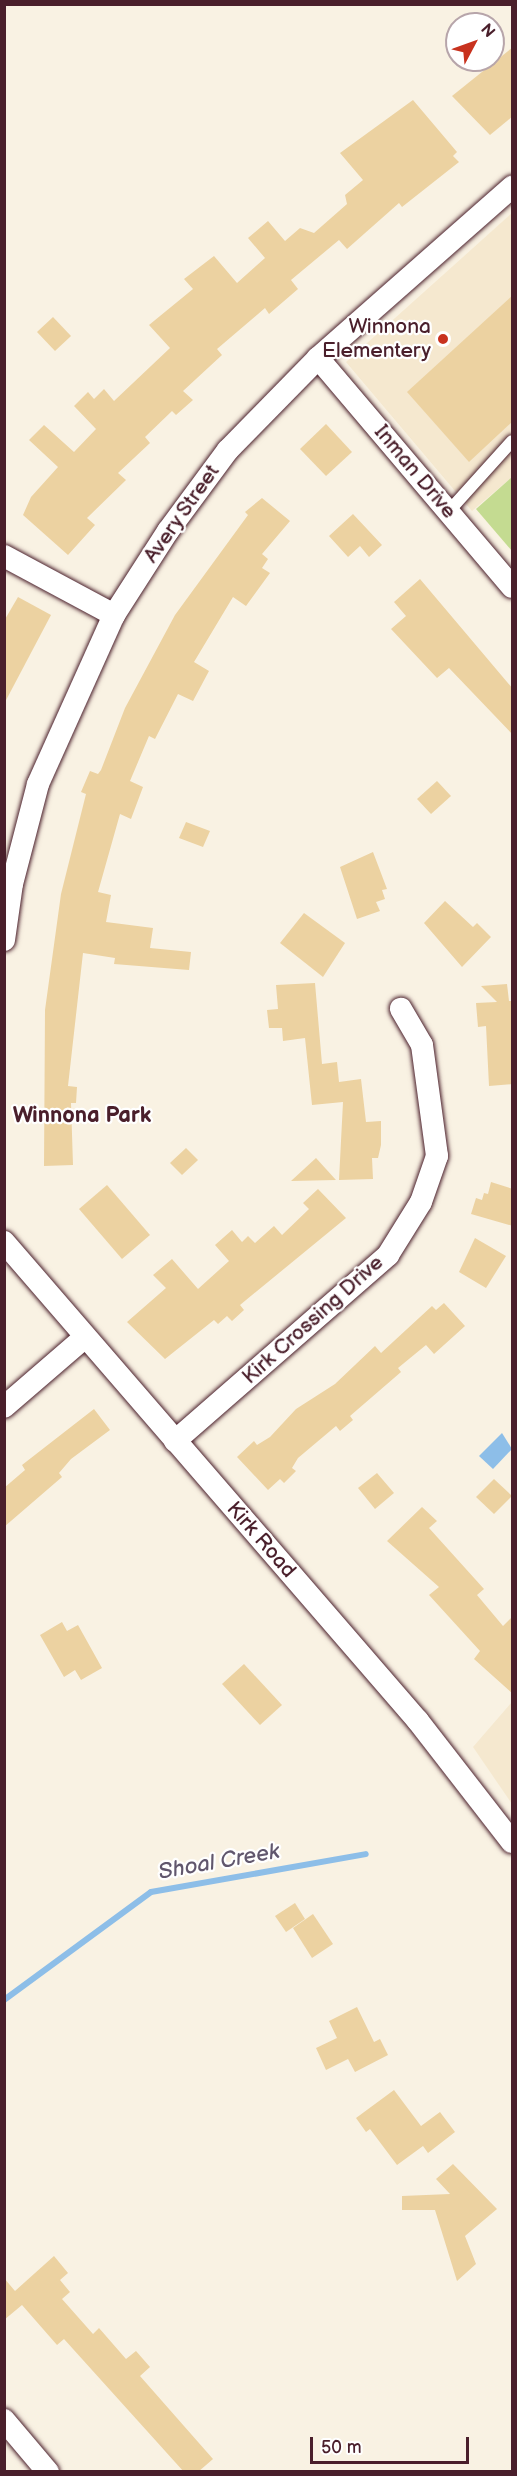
<!DOCTYPE html>
<style>
body{margin:0}
#map{position:relative;width:517px;height:2476px;overflow:hidden;background:#f9f2e3;font-family:"Balsamiq Sans",sans-serif}
div>[style]{position:absolute}
.built>*{inset:0;background:#f5e8cf}
.green>*{inset:0;background:#c4db91}
.water>*{inset:0;background:#8dbee8}
.stream>*{height:6px;margin:-3px;padding:0 3px;transform-origin:3px;border-radius:3px;background:#8dbee8}
.building>*{inset:0;background:#ecd2a1}
.roads{filter:drop-shadow(0 0 2px #4a1f2b) drop-shadow(0 0 2px #4a1f2b)}
.service>*{height:12px;margin:-6px;padding:0 6px;transform-origin:6px;border-radius:6px;background:#fff}
.minor>*{height:22px;margin:-11px;padding:0 11px;transform-origin:11px;border-radius:11px;background:#fff}
.dots>*{width:16px;height:16px;translate:-50% -50%;box-sizing:border-box;border:3px solid #fff;border-radius:50%}
span{translate:-50% -50%;white-space:nowrap;text-align:center;line-height:1.15;-webkit-text-stroke:4.5px #fff;paint-order:stroke}
.poi-label{font-size:21px;color:#4a1f2b}
.right{translate:-100% -50%;text-align:right}
.street-label{font-size:21px;color:#4a1f2b}
.neighbourhood-label{font-size:22px;color:#4a1f2b;font-weight:700}
.water-label{font-size:22px;color:#61576d;font-style:italic}
.frame{position:absolute;inset:0;border:6px solid #4a1f2b;pointer-events:none}
.north{position:absolute;left:445px;top:12px;width:60px;height:60px;box-sizing:border-box;background:#fff;border:2px solid #b7a5aa;border-radius:50%;rotate:49deg;font-size:16px;font-weight:700;line-height:24px;text-align:center;color:#4a1f2b}
.north::after{content:'';display:block;margin:auto;width:21px;height:27px;background:#c8321e;clip-path:polygon(50% 0,100% 100%,50% 72%,0 100%)}
.scale{position:absolute;left:310px;top:2437px;width:159px;height:27px;box-sizing:border-box;border:3px solid #4a1f2b;border-top:0;padding-left:8px;font-size:18px;line-height:21px;white-space:nowrap;color:#4a1f2b;-webkit-text-stroke:4px #fff;paint-order:stroke}
</style>
<div id="map">
<div class="built">
<i style="clip-path:polygon(512px 213px,512px 477px,472px 511px,346px 362px)"></i>
<i style="clip-path:polygon(512px 1702px,512px 1804px,473px 1747px)"></i>
</div>
<div class="green">
<i style="clip-path:polygon(512px 477px,512px 551px,476px 509px)"></i>
</div>
<div class="water">
<i style="clip-path:polygon(502px 1433px,512px 1449px,493px 1469px,479px 1456px)"></i>
</div>
<div class="stream">
<i style="left:4px;top:2000px;width:182px;rotate:-36.3deg"></i>
<i style="left:151px;top:1892px;width:218px;rotate:-10deg"></i>
</div>
<div class="building">
<i style="clip-path:polygon(513px 47px,513px 116px,490px 135px,452px 96px)"></i>
<i style="clip-path:polygon(413px 100px,457px 152px,453px 156px,459px 162px,402px 207px,399px 203px,347px 249px,339px 240px,291px 280px,298px 289px,269px 314px,265px 308px,217px 349px,222px 355px,183px 391px,193px 400px,176px 415px,172px 411px,145px 437px,150px 443px,118px 473px,126px 480px,87px 518px,95px 525px,68px 555px,23px 515px,31px 497px,58px 467px,29px 440px,44px 425px,74px 452px,96px 429px,74px 406px,88px 392px,94px 399px,104px 389px,114px 401px,170px 348px,149px 325px,193px 289px,184px 279px,214px 256px,237px 283px,265px 258px,248px 238px,268px 221px,285px 241px,300px 228px,314px 233px,347px 204px,345px 195px,363px 180px,340px 153px)"></i>
<i style="clip-path:polygon(513px 295px,513px 421px,469px 462px,407px 392px)"></i>
<i style="clip-path:polygon(53px 317px,71px 336px,55px 351px,37px 332px)"></i>
<i style="clip-path:polygon(326px 424px,352px 452px,326px 476px,300px 449px)"></i>
<i style="clip-path:polygon(262px 498px,290px 521px,262px 554px,268px 559px,262px 568px,270px 573px,246px 606px,233px 597px,194px 662px,209px 671px,193px 701px,178px 694px,155px 739px,149px 736px,130px 781px,143px 787px,131px 819px,120px 814px,98px 892px,111px 895px,106px 922px,153px 928px,150px 948px,191px 952px,189px 970px,114px 964px,115px 958px,83px 953px,68px 1086px,77px 1087px,76px 1103px,71px 1103px,73px 1165px,44px 1166px,45px 1010px,61px 894px,86px 794px,81px 792px,90px 771px,98px 774px,101px 770px,125px 708px,175px 615px,248px 515px,245px 512px)"></i>
<i style="clip-path:polygon(353px 514px,382px 545px,369px 557px,360px 546px,348px 557px,329px 536px)"></i>
<i style="clip-path:polygon(420px 579px,513px 689px,513px 735px,449px 668px,437px 678px,391px 629px,406px 616px,394px 602px)"></i>
<i style="clip-path:polygon(18px 597px,51px 615px,4px 704px,4px 621px)"></i>
<i style="clip-path:polygon(437px 781px,451px 796px,431px 814px,417px 799px)"></i>
<i style="clip-path:polygon(186px 822px,210px 831px,203px 847px,179px 838px)"></i>
<i style="clip-path:polygon(373px 852px,387px 889px,382px 890px,385px 899px,376px 902px,380px 911px,357px 919px,340px 867px)"></i>
<i style="clip-path:polygon(445px 901px,473px 927px,477px 923px,491px 937px,462px 967px,424px 923px)"></i>
<i style="clip-path:polygon(304px 913px,345px 943px,323px 977px,280px 943px)"></i>
<i style="clip-path:polygon(315px 983px,322px 1064px,337px 1062px,339px 1082px,361px 1079px,366px 1122px,381px 1121px,381px 1145px,378px 1158px,372px 1158px,373px 1179px,339px 1180px,343px 1102px,312px 1105px,305px 1038px,283px 1041px,282px 1028px,269px 1028px,267px 1010px,278px 1009px,276px 985px)"></i>
<i style="clip-path:polygon(507px 984px,509px 1001px,513px 1001px,513px 1084px,489px 1086px,486px 1026px,478px 1027px,476px 1003px,497px 1002px,481px 986px)"></i>
<i style="clip-path:polygon(186px 1148px,198px 1160px,182px 1175px,170px 1163px)"></i>
<i style="clip-path:polygon(316px 1158px,336px 1180px,291px 1181px)"></i>
<i style="clip-path:polygon(491px 1182px,513px 1189px,513px 1226px,471px 1214px,476px 1198px,482px 1200px,484px 1193px,488px 1194px)"></i>
<i style="clip-path:polygon(107px 1185px,150px 1235px,122px 1259px,79px 1209px)"></i>
<i style="clip-path:polygon(318px 1189px,346px 1218px,240px 1305px,244px 1310px,232px 1321px,227px 1316px,218px 1324px,214px 1320px,165px 1359px,127px 1322px,166px 1288px,153px 1275px,172px 1259px,198px 1289px,229px 1261px,215px 1245px,232px 1230px,242px 1242px,248px 1236px,255px 1243px,274px 1226px,282px 1235px,309px 1209px,303px 1203px)"></i>
<i style="clip-path:polygon(475px 1238px,506px 1256px,486px 1288px,459px 1272px)"></i>
<i style="clip-path:polygon(444px 1303px,465px 1326px,434px 1354px,426px 1345px,398px 1368px,401px 1372px,350px 1416px,353px 1420px,340px 1431px,336px 1426px,298px 1458px,292px 1468px,296px 1471px,284px 1483px,280px 1479px,268px 1490px,237px 1457px,254px 1441px,257px 1445px,270px 1437px,296px 1409px,335px 1384px,375px 1346px,381px 1353px,432px 1306px,436px 1310px)"></i>
<i style="clip-path:polygon(94px 1409px,110px 1430px,71px 1459px,59px 1473px,62px 1477px,4px 1527px,4px 1488px,25px 1470px,22px 1465px)"></i>
<i style="clip-path:polygon(377px 1473px,394px 1493px,375px 1509px,358px 1488px)"></i>
<i style="clip-path:polygon(494px 1479px,512px 1496px,494px 1514px,476px 1497px)"></i>
<i style="clip-path:polygon(422px 1507px,437px 1521px,429px 1528px,484px 1589px,477px 1595px,503px 1626px,513px 1616px,513px 1694px,474px 1659px,480px 1651px,429px 1595px,439px 1587px,387px 1541px)"></i>
<i style="clip-path:polygon(62px 1622px,67px 1631px,78px 1625px,102px 1668px,81px 1680px,75px 1670px,64px 1677px,40px 1635px)"></i>
<i style="clip-path:polygon(244px 1664px,282px 1705px,260px 1725px,222px 1684px)"></i>
<i style="clip-path:polygon(295px 1903px,305px 1919px,286px 1932px,275px 1916px)"></i>
<i style="clip-path:polygon(313px 1914px,333px 1944px,312px 1958px,293px 1928px)"></i>
<i style="clip-path:polygon(357px 2007px,374px 2042px,380px 2039px,388px 2055px,355px 2072px,348px 2059px,326px 2070px,316px 2048px,337px 2038px,329px 2021px)"></i>
<i style="clip-path:polygon(394px 2090px,421px 2126px,440px 2112px,455px 2132px,428px 2153px,423px 2146px,397px 2165px,370px 2129px,366px 2132px,356px 2118px)"></i>
<i style="clip-path:polygon(453px 2164px,497px 2209px,465px 2236px,476px 2264px,457px 2281px,435px 2210px,402px 2210px,402px 2196px,450px 2194px,436px 2179px)"></i>
<i style="clip-path:polygon(54px 2256px,68px 2273px,60px 2280px,70px 2292px,62px 2299px,93px 2334px,99px 2328px,126px 2359px,136px 2351px,150px 2367px,140px 2376px,213px 2459px,198px 2472px,184px 2472px,64px 2339px,57px 2345px,22px 2305px,4px 2320px,4px 2278px,15px 2291px)"></i>
</div>
<div class="roads">
<div class="service">
<i style="left:449px;top:511px;width:94px;rotate:-48deg"></i>
</div>
<div class="minor">
<i style="left:318px;top:358px;width:300px;rotate:49.7deg"></i>
<i style="left:4px;top:556px;width:125px;rotate:28.2deg"></i>
<i style="left:4px;top:940px;width:57px;rotate:-81.9deg"></i>
<i style="left:12px;top:884px;width:103px;rotate:-75.4deg"></i>
<i style="left:38px;top:784px;width:185px;rotate:-65.8deg"></i>
<i style="left:114px;top:615px;width:100px;rotate:-57.3deg"></i>
<i style="left:168px;top:531px;width:101px;rotate:-53.5deg"></i>
<i style="left:228px;top:450px;width:129px;rotate:-45.6deg"></i>
<i style="left:318px;top:358px;width:259px;rotate:-41.4deg"></i>
<i style="left:4px;top:1242px;width:633px;rotate:49.16deg"></i>
<i style="left:418px;top:1721px;width:153px;rotate:52.2deg"></i>
<i style="left:4px;top:1407px;width:107px;rotate:-40.8deg"></i>
<i style="left:175px;top:1441px;width:283px;rotate:-41.1deg"></i>
<i style="left:388px;top:1255px;width:62px;rotate:-58.1deg"></i>
<i style="left:421px;top:1202px;width:49px;rotate:-70.8deg"></i>
<i style="left:437px;top:1156px;width:112px;rotate:-97.7deg"></i>
<i style="left:422px;top:1045px;width:42px;rotate:-120.3deg"></i>
<i style="left:4px;top:2420px;width:68px;rotate:49.8deg"></i>
</div>
</div>
<div class="dots">
<i style="left:443px;top:339px;background:#c8321e"></i>
</div>
<div class="poi-label">
<span class="right" style="left:431px;top:339px">Winnona<br>Elementery</span>
</div>
<div class="street-label">
<span style="left:415px;top:472px;rotate:50deg">Inman Drive</span>
<span style="left:182px;top:514px;rotate:-55deg">Avery Street</span>
<span style="left:313px;top:1320px;rotate:-42deg">Kirk Crossing Drive</span>
<span style="left:261px;top:1540px;rotate:49deg">Kirk Road</span>
</div>
<div class="neighbourhood-label">
<span style="left:82px;top:1116px">Winnona Park</span>
</div>
<div class="water-label">
<span style="left:219px;top:1862px;rotate:-10deg">Shoal Creek</span>
</div>
<div class="frame"></div>
<div class="north">N</div>
<div class="scale">50 m</div>
</div>
